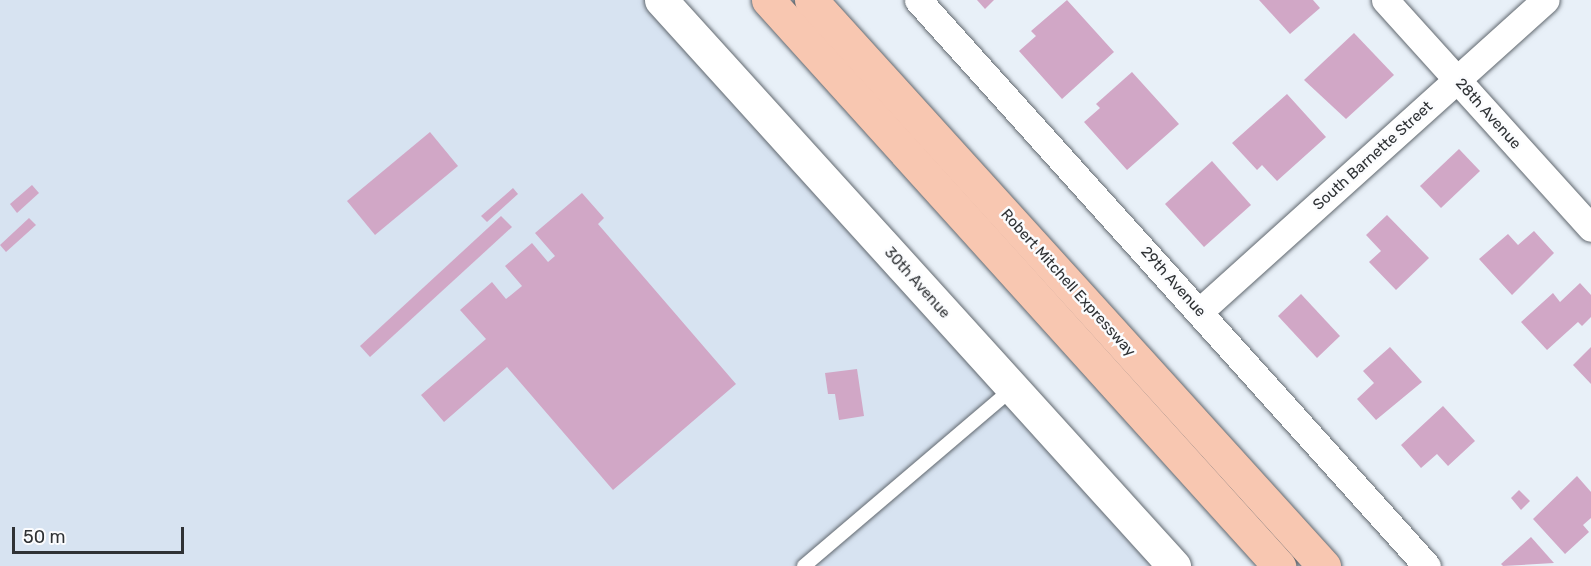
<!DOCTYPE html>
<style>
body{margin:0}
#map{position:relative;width:1591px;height:566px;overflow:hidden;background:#e8f0f8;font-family:Rubik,sans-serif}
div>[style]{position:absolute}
.built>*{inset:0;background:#d7e3f1}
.building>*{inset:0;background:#d1a7c6}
.roads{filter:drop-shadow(0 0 2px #61686f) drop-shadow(0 0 2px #61686f)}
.lane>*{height:14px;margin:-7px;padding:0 7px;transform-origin:7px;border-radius:7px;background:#fff}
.street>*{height:27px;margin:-13.5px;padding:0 13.5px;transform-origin:13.5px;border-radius:13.5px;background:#fff}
.secondary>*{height:33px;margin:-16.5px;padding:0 16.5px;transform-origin:16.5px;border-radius:16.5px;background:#fff}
.highway>*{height:33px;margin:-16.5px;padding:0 16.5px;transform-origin:16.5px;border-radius:16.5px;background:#f8c7b1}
span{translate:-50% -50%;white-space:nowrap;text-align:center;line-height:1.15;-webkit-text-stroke:5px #fbfcfe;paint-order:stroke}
.street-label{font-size:15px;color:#2f3235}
.scale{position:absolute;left:12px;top:527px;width:172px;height:27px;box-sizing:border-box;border:3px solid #2f3235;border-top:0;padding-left:8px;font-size:18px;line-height:21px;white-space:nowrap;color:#2f3235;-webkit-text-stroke:4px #fbfcfe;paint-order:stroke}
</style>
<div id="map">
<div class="built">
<i style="clip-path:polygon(0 0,656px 0,1167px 566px,0 566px)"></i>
</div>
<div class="building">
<i style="clip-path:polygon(977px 0,994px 0,985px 9px)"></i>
<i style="clip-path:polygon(1067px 0,1114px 52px,1062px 99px,1019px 51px,1036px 36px,1031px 31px)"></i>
<i style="clip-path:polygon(1259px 0,1313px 0,1320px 8px,1290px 34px)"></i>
<i style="clip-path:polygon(1354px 33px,1394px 75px,1346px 119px,1304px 80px)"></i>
<i style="clip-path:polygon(1132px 72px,1179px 124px,1127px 170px,1084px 122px,1100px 108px,1096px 104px)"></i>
<i style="clip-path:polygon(1287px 94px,1326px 137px,1277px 181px,1262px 165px,1257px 170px,1232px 143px)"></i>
<i style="clip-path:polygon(430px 132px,458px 166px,375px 235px,347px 201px)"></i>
<i style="clip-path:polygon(1459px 149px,1480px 171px,1441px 208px,1420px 186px)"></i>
<i style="clip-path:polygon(1212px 161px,1251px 205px,1204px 247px,1165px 204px)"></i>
<i style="clip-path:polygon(32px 185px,39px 193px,17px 213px,10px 204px)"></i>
<i style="clip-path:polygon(513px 188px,518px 194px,487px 222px,481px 216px)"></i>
<i style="clip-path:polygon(582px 193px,604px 218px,598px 224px,736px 384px,613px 490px,507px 367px,444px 422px,421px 395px,486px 339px,460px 310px,492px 282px,506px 299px,522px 286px,505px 266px,532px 243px,548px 262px,555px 256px,535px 233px)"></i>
<i style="clip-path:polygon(1387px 215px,1429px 258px,1396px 290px,1369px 262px,1381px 251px,1366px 235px)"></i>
<i style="clip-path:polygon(501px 216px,512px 227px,370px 357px,360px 346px)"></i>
<i style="clip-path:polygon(29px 218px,36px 225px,6px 252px,0 245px)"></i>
<i style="clip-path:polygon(1534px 231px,1554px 253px,1512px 295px,1479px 259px,1508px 234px,1518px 245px)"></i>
<i style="clip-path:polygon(1580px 283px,1591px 295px,1591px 317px,1582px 326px,1578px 322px,1547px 350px,1521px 322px,1553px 293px,1560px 302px)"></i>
<i style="clip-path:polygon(1301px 294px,1340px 336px,1317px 358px,1278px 316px)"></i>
<i style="clip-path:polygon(1390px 347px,1422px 382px,1376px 420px,1357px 399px,1374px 383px,1363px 371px)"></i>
<i style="clip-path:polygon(1591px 347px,1591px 384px,1573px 365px)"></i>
<i style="clip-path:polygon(857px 369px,864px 416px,839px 420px,835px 394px,828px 394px,825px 373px)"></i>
<i style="clip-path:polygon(1443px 406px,1475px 441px,1448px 466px,1437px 454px,1421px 468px,1401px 445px)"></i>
<i style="clip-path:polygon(1577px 476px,1591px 492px,1591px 518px,1583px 525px,1589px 532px,1565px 554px,1533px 519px)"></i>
<i style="clip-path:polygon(1519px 490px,1530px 501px,1521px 510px,1511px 498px)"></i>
<i style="clip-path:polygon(1531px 537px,1554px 563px,1503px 566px,1501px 564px)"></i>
</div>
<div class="roads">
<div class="lane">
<i style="left:804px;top:566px;width:273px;rotate:-40.4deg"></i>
</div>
<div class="street">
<i style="left:918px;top:0;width:761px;rotate:48.04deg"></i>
<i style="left:1385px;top:0;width:307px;rotate:47.9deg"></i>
<i style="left:1200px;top:311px;width:465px;rotate:-42deg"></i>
</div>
<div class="secondary">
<i style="left:661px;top:0;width:764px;rotate:47.81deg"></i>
</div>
<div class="highway">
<i style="left:768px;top:0;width:763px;rotate:47.92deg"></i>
<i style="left:811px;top:0;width:764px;rotate:47.81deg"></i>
</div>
</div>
<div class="street-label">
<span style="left:1488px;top:114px;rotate:48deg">28th Avenue</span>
<span style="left:1373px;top:156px;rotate:-42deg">South Barnette Street</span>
<span style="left:1173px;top:282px;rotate:48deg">29th Avenue</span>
<span style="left:917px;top:283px;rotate:48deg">30th Avenue</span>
<span style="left:1068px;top:283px;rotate:48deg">Robert Mitchell Expressway</span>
</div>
<div class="scale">50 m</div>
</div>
